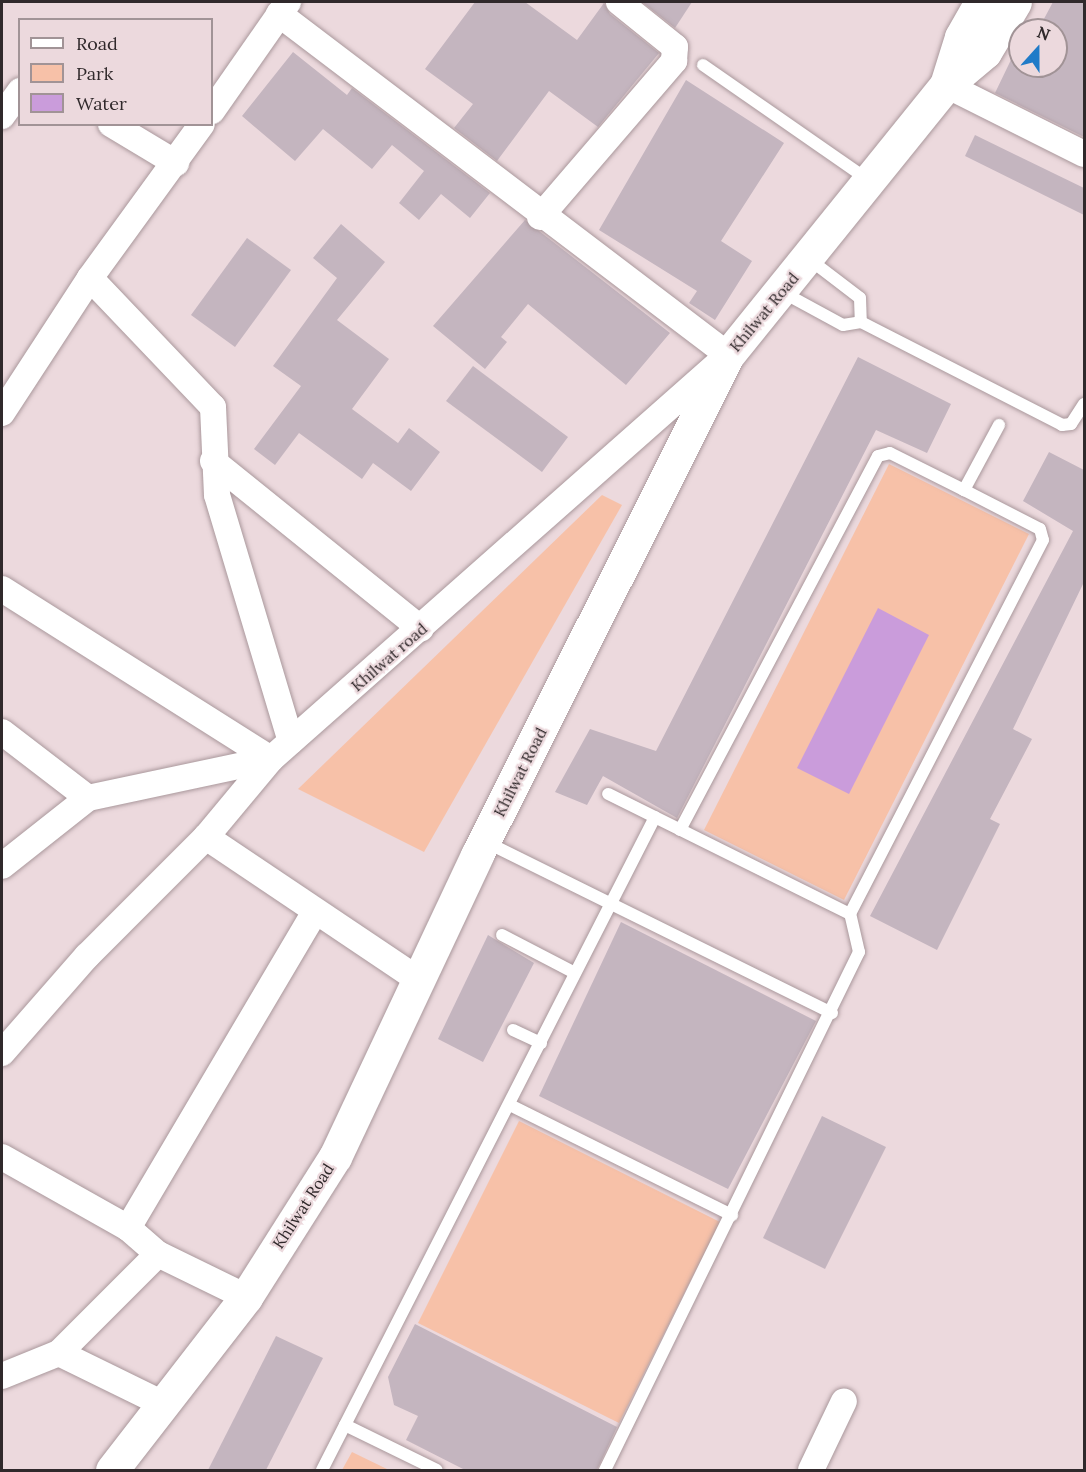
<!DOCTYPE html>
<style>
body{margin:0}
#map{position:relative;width:1086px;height:1472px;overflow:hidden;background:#ecd9dd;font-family:Lora,serif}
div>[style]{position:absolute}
.green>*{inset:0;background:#f7c1a8}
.water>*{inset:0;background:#ca9cdb}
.building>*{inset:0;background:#c4b5bf}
.roads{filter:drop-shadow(0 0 2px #aa989c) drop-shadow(0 0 2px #aa989c)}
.service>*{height:12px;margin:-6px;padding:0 6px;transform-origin:6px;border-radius:6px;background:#fff}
.minor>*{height:26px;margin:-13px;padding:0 13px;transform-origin:13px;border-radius:13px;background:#fff}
.primary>*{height:33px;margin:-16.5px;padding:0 16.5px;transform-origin:16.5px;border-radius:16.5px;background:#fff}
span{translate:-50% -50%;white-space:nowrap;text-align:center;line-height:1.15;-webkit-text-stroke:4.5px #ecd9dd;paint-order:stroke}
.street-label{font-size:16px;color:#30292b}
.frame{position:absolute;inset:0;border:3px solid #30292b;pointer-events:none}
.legend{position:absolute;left:18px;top:18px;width:195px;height:108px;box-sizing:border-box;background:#ecd9dd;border:2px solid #a19396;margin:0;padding:8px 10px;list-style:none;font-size:18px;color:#30292b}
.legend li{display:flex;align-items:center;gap:12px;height:30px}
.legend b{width:30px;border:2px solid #a19396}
.north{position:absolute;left:1008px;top:18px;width:60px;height:60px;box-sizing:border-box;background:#ecd9dd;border:2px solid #a19396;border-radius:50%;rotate:21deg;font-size:16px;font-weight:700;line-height:24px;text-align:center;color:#30292b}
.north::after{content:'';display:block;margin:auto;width:21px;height:27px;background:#207bc8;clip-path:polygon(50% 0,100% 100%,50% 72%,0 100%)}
</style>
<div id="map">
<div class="green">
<i style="clip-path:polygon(889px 464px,1029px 534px,844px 900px,704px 830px)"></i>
<i style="clip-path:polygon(602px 495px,622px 505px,424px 852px,298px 789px)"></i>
<i style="clip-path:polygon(519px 1121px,720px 1222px,619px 1423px,418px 1323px)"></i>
<i style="clip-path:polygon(352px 1452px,389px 1470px,342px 1470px)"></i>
</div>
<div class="water">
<i style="clip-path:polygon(878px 608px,929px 635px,849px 794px,797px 768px)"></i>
</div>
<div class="building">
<i style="clip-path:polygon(475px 2px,525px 2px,577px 40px,604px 3px,610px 14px,659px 53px,598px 127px,549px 91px,497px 161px,454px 128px,473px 104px,425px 69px)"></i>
<i style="clip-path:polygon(642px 2px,692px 2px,675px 28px)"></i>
<i style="clip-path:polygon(1053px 2px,1084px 2px,1084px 137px,995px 93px,1020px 41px,1020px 66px,1056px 66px,1056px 30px,1038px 30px)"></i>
<i style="clip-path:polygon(293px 52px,347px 95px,352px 88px,490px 193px,470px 218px,441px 194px,419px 220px,399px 203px,424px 171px,392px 145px,372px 169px,323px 129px,295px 161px,242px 116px)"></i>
<i style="clip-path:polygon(686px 80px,784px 143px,721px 241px,752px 261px,715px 320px,689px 303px,697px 291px,599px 230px)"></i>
<i style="clip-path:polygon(975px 135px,1084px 188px,1084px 215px,965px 156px)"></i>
<i style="clip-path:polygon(525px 220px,670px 333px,626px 385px,528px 304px,501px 337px,507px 342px,485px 369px,433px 326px)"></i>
<i style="clip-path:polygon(341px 224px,385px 262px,337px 320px,389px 359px,352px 409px,398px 443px,409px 428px,440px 452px,411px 491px,373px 463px,362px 479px,299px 433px,275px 465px,254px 449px,301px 386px,273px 366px,337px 278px,313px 258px)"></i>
<i style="clip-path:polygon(247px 238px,291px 270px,235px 347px,191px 315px)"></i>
<i style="clip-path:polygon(858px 357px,951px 404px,927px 453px,876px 430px,677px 818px,603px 776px,587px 805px,555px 792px,590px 729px,656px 751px)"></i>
<i style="clip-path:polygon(473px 366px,568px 437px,542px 472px,446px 401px)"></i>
<i style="clip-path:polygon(1049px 452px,1084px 470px,1084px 582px,1013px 729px,1032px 739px,990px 819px,1000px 824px,937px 950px,870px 916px,1073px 531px,1023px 501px)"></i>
<i style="clip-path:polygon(621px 922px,816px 1021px,728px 1189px,539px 1096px)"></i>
<i style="clip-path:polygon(488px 935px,534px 963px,483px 1062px,438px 1039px)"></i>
<i style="clip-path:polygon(822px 1116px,886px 1147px,825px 1269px,763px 1238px)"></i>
<i style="clip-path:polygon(415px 1324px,617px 1427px,597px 1470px,465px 1470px,406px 1440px,418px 1416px,394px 1405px,388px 1377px)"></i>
<i style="clip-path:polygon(276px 1336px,323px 1358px,266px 1470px,208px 1470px)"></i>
</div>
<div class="roads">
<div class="service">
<i style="left:703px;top:65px;width:200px;rotate:34.8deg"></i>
<i style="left:809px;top:259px;width:64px;rotate:37.4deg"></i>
<i style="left:860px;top:298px;width:24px;rotate:88deg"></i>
<i style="left:784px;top:293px;width:67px;rotate:28.5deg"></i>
<i style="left:843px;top:325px;width:18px;rotate:-9deg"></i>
<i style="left:861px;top:322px;width:226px;rotate:27.1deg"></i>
<i style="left:1062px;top:425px;width:9px;rotate:-6deg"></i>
<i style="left:1071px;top:424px;width:24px;rotate:-57deg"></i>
<i style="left:964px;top:490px;width:74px;rotate:-61.7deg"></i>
<i style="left:680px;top:830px;width:423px;rotate:-62.1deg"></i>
<i style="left:878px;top:456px;width:12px;rotate:-14deg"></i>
<i style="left:890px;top:453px;width:83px;rotate:26.6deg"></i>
<i style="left:964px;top:490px;width:85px;rotate:27.2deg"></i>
<i style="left:1040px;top:529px;width:11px;rotate:75deg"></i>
<i style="left:1043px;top:540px;width:421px;rotate:117.3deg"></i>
<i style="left:486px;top:842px;width:386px;rotate:26.3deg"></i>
<i style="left:502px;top:935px;width:82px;rotate:27.5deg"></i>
<i style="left:513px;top:1030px;width:31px;rotate:25deg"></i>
<i style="left:510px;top:1105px;width:248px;rotate:26.4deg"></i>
<i style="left:345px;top:1425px;width:102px;rotate:26.1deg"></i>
<i style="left:322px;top:1470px;width:733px;rotate:-62.98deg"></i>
<i style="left:605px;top:1470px;width:577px;rotate:-63.88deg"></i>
<i style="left:859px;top:952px;width:39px;rotate:-103deg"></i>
<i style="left:850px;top:914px;width:270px;rotate:-153.6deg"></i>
</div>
<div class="minor">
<i style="left:946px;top:85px;width:154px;rotate:26.6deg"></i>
<i style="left:212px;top:111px;width:133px;rotate:-55.1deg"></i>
<i style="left:2px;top:116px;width:31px;rotate:-54deg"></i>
<i style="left:111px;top:124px;width:76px;rotate:31deg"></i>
<i style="left:540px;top:217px;width:206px;rotate:-49.3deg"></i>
<i style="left:674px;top:61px;width:14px;rotate:-86deg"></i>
<i style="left:675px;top:47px;width:72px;rotate:-141.2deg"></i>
<i style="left:90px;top:278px;width:178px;rotate:46.4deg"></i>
<i style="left:213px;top:407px;width:88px;rotate:87.4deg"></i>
<i style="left:217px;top:495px;width:257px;rotate:73.3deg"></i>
<i style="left:2px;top:413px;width:161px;rotate:-56.9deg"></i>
<i style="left:90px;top:278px;width:190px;rotate:-54deg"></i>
<i style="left:213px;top:461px;width:267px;rotate:38.9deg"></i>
<i style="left:2px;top:589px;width:318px;rotate:32.3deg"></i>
<i style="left:2px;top:732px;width:108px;rotate:37.5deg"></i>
<i style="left:206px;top:837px;width:258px;rotate:33.9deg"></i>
<i style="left:2px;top:866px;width:110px;rotate:-38.3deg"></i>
<i style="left:88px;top:798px;width:187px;rotate:-12deg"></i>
<i style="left:2px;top:1053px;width:129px;rotate:-48.8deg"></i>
<i style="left:87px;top:956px;width:168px;rotate:-45deg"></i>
<i style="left:206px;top:837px;width:102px;rotate:-50.2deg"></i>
<i style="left:271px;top:759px;width:610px;rotate:-41.48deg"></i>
<i style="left:728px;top:355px;width:564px;rotate:-142.78deg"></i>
<i style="left:2px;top:1157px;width:145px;rotate:29.4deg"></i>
<i style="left:128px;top:1228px;width:40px;rotate:41deg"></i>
<i style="left:158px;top:1254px;width:98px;rotate:26deg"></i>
<i style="left:128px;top:1228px;width:366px;rotate:-59.4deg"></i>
<i style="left:59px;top:1353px;width:116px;rotate:26.1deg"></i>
<i style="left:2px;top:1376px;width:61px;rotate:-22deg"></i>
<i style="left:59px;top:1353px;width:140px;rotate:-45deg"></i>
<i style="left:811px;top:1470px;width:76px;rotate:-64.4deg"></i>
</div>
<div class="primary">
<i style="left:946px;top:85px;width:50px;rotate:-72.6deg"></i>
<i style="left:961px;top:37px;width:40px;rotate:-60.3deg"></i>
<i style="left:112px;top:1470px;width:219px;rotate:-52.2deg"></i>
<i style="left:246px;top:1297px;width:166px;rotate:-57.6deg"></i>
<i style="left:335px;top:1157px;width:334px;rotate:-64.8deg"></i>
<i style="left:477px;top:855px;width:559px;rotate:-63.34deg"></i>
<i style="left:728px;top:355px;width:347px;rotate:-51.1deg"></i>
<i style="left:946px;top:85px;width:51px;rotate:-40.2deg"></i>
<i style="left:985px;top:52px;width:58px;rotate:-59deg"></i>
</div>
</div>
<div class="street-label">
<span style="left:764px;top:312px;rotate:-50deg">Khilwat Road</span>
<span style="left:389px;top:657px;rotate:-41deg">Khilwat road</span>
<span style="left:520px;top:772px;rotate:-63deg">Khilwat Road</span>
<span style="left:303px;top:1206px;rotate:-57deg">Khilwat Road</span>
</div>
<div class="frame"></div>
<ul class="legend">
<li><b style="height:8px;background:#fff"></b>Road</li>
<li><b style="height:16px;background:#f7c1a8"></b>Park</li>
<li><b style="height:16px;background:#ca9cdb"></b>Water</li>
</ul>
<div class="north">N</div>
</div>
